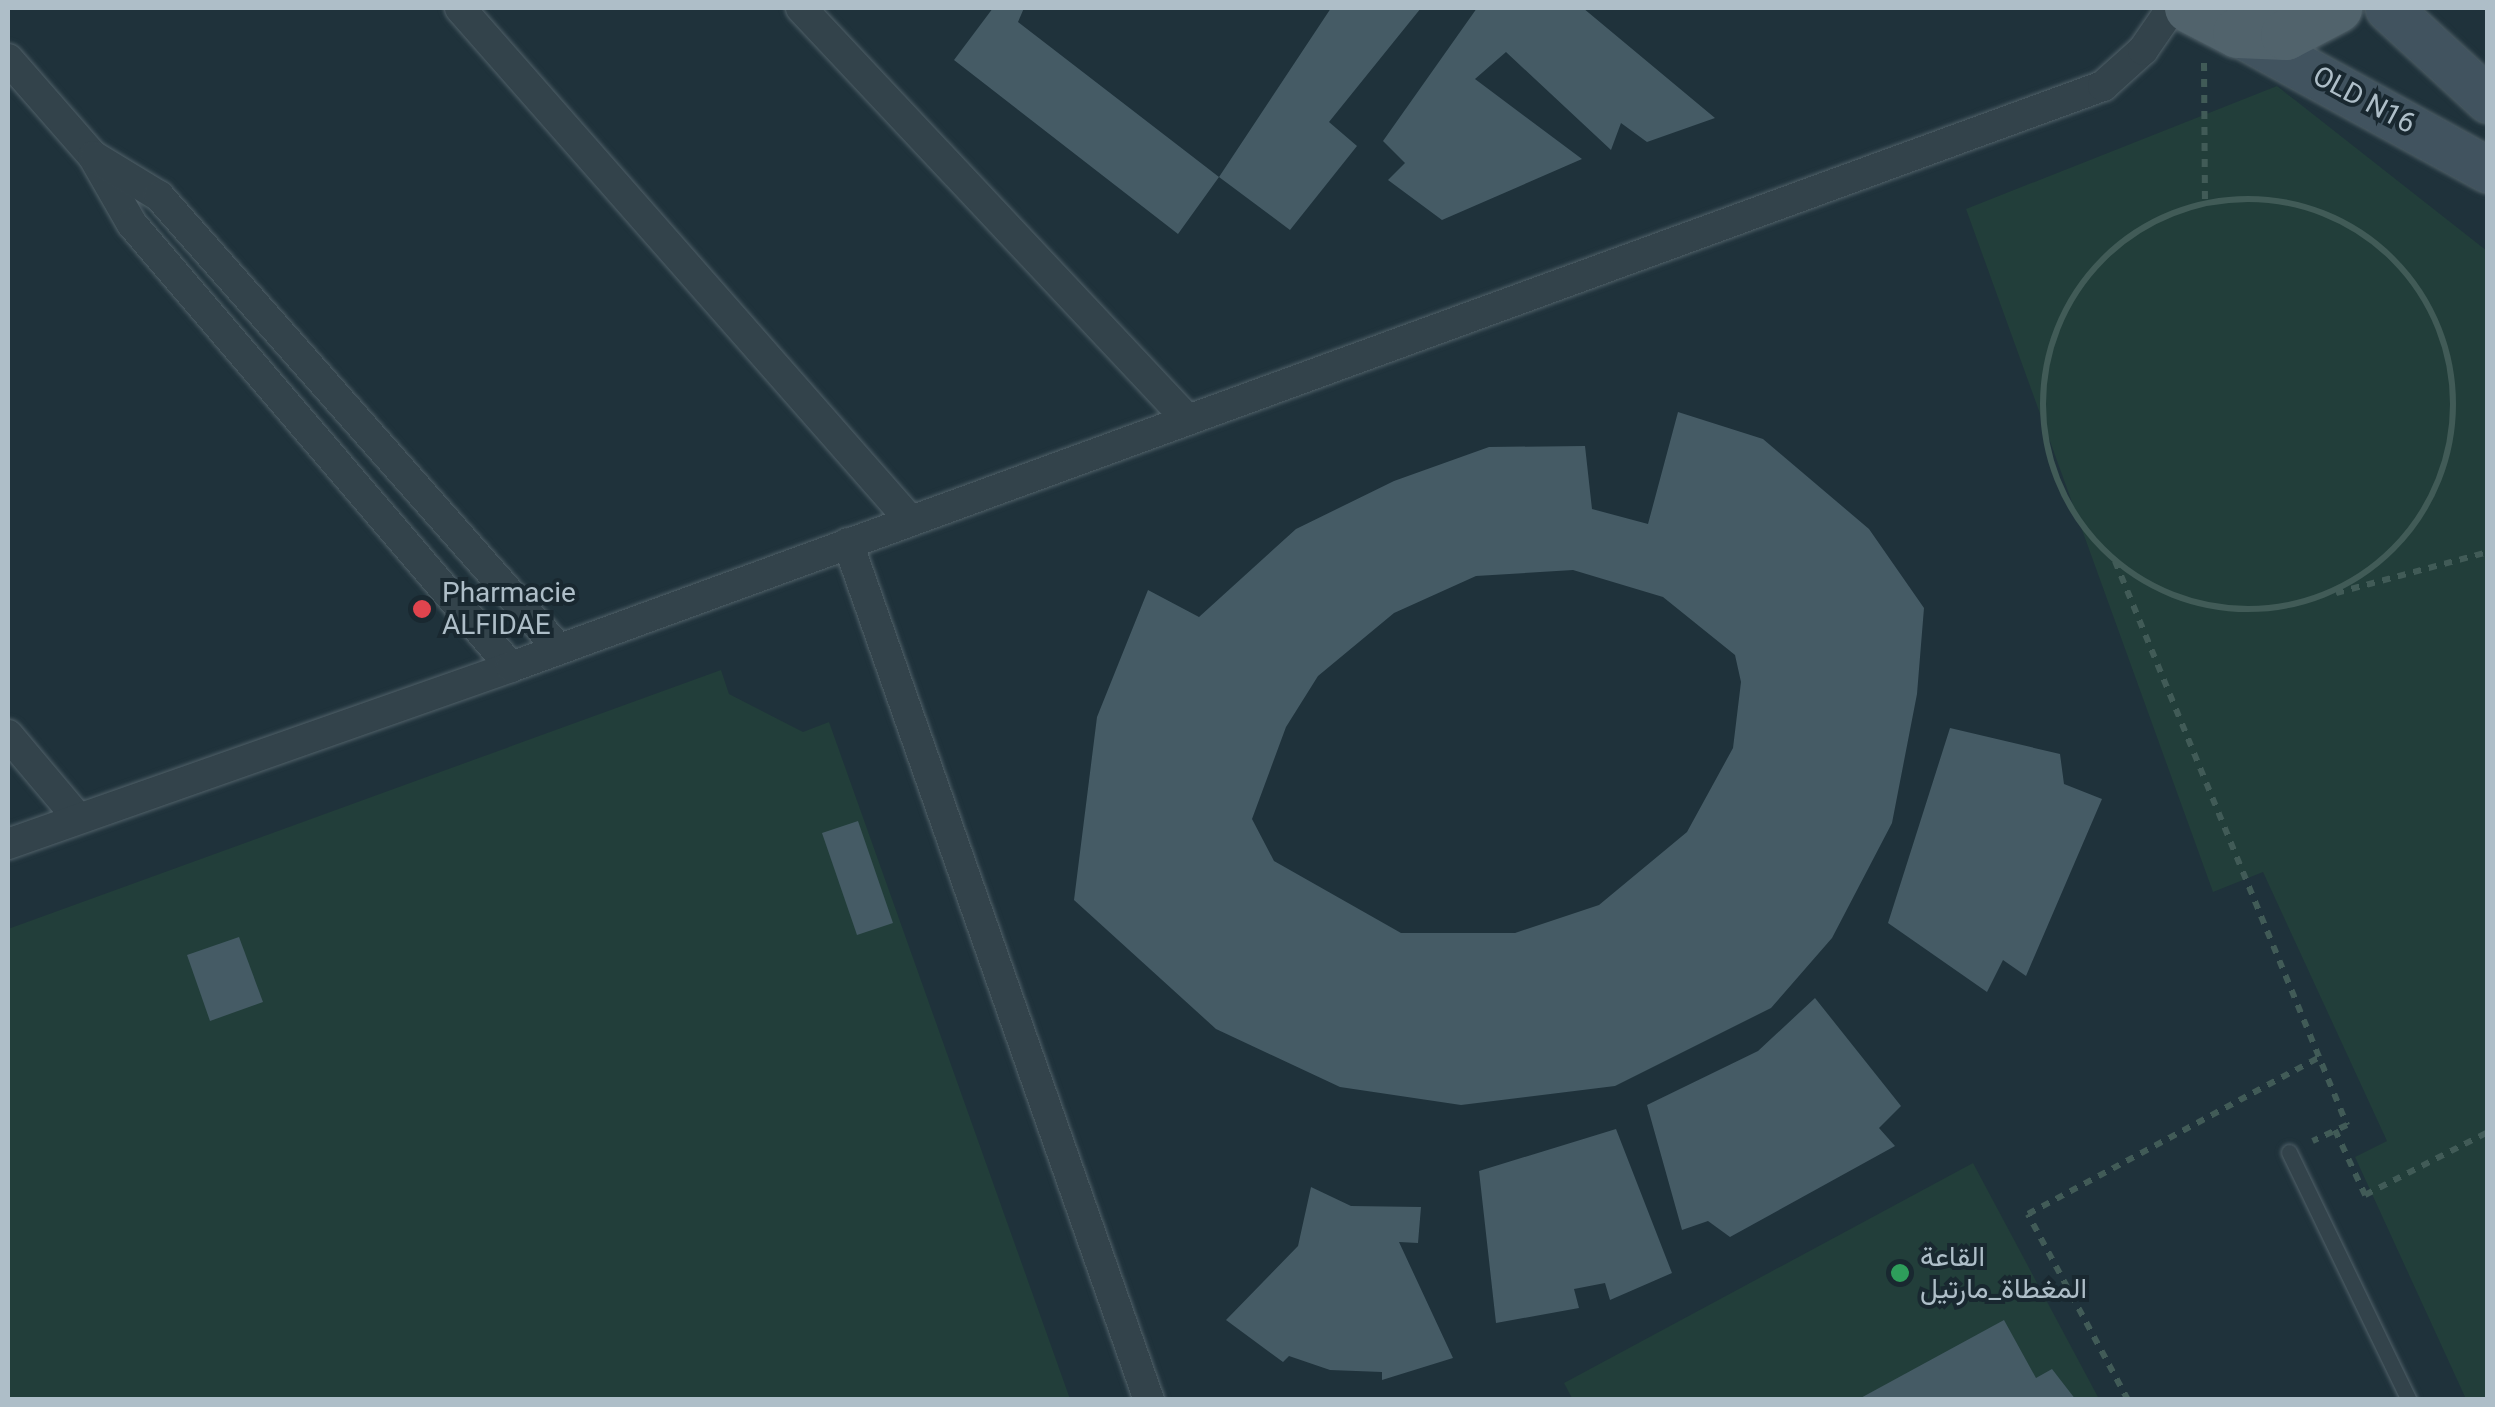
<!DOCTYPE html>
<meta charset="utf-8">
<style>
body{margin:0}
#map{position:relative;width:2495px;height:1407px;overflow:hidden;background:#1f323b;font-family:Roboto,Vazirmatn,sans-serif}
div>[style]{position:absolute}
.green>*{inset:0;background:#223e3a}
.building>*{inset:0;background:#455b65}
.path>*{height:6px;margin-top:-3px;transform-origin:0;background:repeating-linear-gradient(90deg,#415b57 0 8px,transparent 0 16px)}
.path>.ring{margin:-3px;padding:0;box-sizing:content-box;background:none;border:6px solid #415b57;border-radius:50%}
.roads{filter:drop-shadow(0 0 2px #516169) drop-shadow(0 0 2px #516169)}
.lane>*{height:15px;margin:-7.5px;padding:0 7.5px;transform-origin:7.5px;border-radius:7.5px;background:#33434b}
.street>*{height:30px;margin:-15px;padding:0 15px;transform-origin:15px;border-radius:15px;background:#33434b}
.secondary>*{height:45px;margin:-22.5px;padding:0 22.5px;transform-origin:22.5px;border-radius:22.5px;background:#41535f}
.primary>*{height:50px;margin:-25px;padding:0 25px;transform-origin:25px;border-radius:25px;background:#51636c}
.dots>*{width:28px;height:28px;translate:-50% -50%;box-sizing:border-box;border:5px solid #192830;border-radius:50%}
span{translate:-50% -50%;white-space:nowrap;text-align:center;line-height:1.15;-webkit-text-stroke:8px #192830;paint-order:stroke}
.street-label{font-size:28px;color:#aebec8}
.poi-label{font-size:28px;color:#aebec8}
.left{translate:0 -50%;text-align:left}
.frame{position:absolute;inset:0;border:10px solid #aebec8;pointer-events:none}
</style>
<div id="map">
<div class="green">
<i style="clip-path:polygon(2277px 86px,2487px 251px,2487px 1399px,2466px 1399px,2355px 1157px,2387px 1141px,2263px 872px,2213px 892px,1966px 209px)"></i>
<i style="clip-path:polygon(721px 670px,729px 694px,803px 732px,829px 722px,1070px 1399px,8px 1400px,8px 929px)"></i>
<i style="clip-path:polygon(1973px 1163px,2099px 1399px,1573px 1400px,1564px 1383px)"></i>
</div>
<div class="building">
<i style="clip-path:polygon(993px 8px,1024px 8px,1018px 22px,1219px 177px,1178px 234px,954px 60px)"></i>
<i style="clip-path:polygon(1331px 8px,1421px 8px,1329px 122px,1357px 146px,1290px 230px,1219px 177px)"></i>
<i style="clip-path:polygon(1477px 8px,1583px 8px,1715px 118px,1647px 142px,1621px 123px,1611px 150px,1506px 52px,1475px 79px,1582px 159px,1442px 220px,1388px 180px,1405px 163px,1383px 141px)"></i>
<i style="clip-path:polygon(evenodd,1678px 412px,1763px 439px,1869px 529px,1924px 608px,1917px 694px,1892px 823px,1832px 938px,1771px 1008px,1615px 1086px,1461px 1105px,1340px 1087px,1216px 1029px,1074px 900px,1097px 717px,1148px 590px,1199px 617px,1296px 529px,1394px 481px,1489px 447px,1585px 446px,1592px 509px,1648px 524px,1678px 412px,1573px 570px,1663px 597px,1735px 655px,1741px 682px,1733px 748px,1687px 832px,1599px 905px,1515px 933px,1401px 933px,1274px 861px,1252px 819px,1286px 727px,1318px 676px,1394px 613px,1476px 576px,1573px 570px)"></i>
<i style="clip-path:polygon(1950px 728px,2060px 754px,2064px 784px,2102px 799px,2026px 976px,2003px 960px,1987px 992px,1888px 923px)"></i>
<i style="clip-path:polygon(858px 821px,893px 923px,857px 935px,822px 833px)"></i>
<i style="clip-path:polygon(239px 937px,263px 1002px,210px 1021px,187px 955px)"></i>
<i style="clip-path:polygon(1815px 998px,1901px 1106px,1879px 1128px,1895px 1146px,1730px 1237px,1708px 1221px,1682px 1230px,1647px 1105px,1758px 1051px)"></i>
<i style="clip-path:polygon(1616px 1129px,1672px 1273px,1610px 1300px,1605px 1283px,1574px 1289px,1579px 1308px,1496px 1323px,1479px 1171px)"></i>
<i style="clip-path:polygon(1311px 1187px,1351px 1206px,1421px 1207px,1418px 1243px,1399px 1242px,1453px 1358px,1382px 1380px,1382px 1372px,1330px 1370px,1289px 1356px,1283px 1362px,1226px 1320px,1298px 1246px)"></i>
<i style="clip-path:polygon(2004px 1320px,2036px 1378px,2052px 1369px,2076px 1400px,1857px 1400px)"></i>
</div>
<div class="path">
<i style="left:2204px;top:63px;width:138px;rotate:89.6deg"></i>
<i class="ring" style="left:2043px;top:199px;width:404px;height:404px"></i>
<i style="left:2115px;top:561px;width:610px;rotate:67.64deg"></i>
<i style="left:2347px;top:1125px;width:38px;rotate:155deg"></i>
<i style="left:2336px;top:593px;width:157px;rotate:-15.1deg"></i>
<i style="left:2335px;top:1130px;width:72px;rotate:65.2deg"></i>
<i style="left:2365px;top:1195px;width:138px;rotate:-27.1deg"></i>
<i style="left:2128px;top:1400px;width:211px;rotate:-118.3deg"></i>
<i style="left:2028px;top:1214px;width:329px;rotate:-28.3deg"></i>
</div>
<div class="roads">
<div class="lane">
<i style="left:2289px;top:1152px;width:276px;rotate:64.2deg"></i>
</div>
<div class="street">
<i style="left:460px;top:8px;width:682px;rotate:48.69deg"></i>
<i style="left:801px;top:8px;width:564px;rotate:46.8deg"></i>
<i style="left:8px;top:59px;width:129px;rotate:48.8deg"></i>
<i style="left:93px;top:156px;width:78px;rotate:60.2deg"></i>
<i style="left:132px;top:224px;width:583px;rotate:49.45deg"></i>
<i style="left:95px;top:157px;width:75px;rotate:31.4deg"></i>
<i style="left:159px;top:196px;width:604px;rotate:48.56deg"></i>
<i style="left:848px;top:543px;width:908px;rotate:70.65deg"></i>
<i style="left:8px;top:735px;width:109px;rotate:49.9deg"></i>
<i style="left:8px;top:844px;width:533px;rotate:-19.39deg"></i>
<i style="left:511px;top:667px;width:1695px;rotate:-20.05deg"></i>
<i style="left:2103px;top:86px;width:54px;rotate:-42deg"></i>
<i style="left:2143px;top:50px;width:51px;rotate:-55.4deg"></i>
</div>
<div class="secondary">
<i style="left:2388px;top:8px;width:136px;rotate:42.6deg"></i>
<i style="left:2238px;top:33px;width:285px;rotate:28.7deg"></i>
</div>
<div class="primary">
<i style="left:2190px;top:8px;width:54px;rotate:27.5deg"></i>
<i style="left:2238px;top:33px;width:48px;rotate:2.4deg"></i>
<i style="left:2286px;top:35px;width:58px;rotate:-27.9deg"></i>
</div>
</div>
<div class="dots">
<i style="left:422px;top:609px;background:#e0444e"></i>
<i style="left:1900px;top:1273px;background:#2e9e5b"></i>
</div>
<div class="street-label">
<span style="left:2364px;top:100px;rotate:28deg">OLD N16</span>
</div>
<div class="poi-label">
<span class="left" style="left:442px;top:609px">Pharmacie<br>ALFIDAE</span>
<span class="left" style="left:1920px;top:1273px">القاعة<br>المغطاة_مارتيل</span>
</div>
<div class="frame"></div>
</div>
